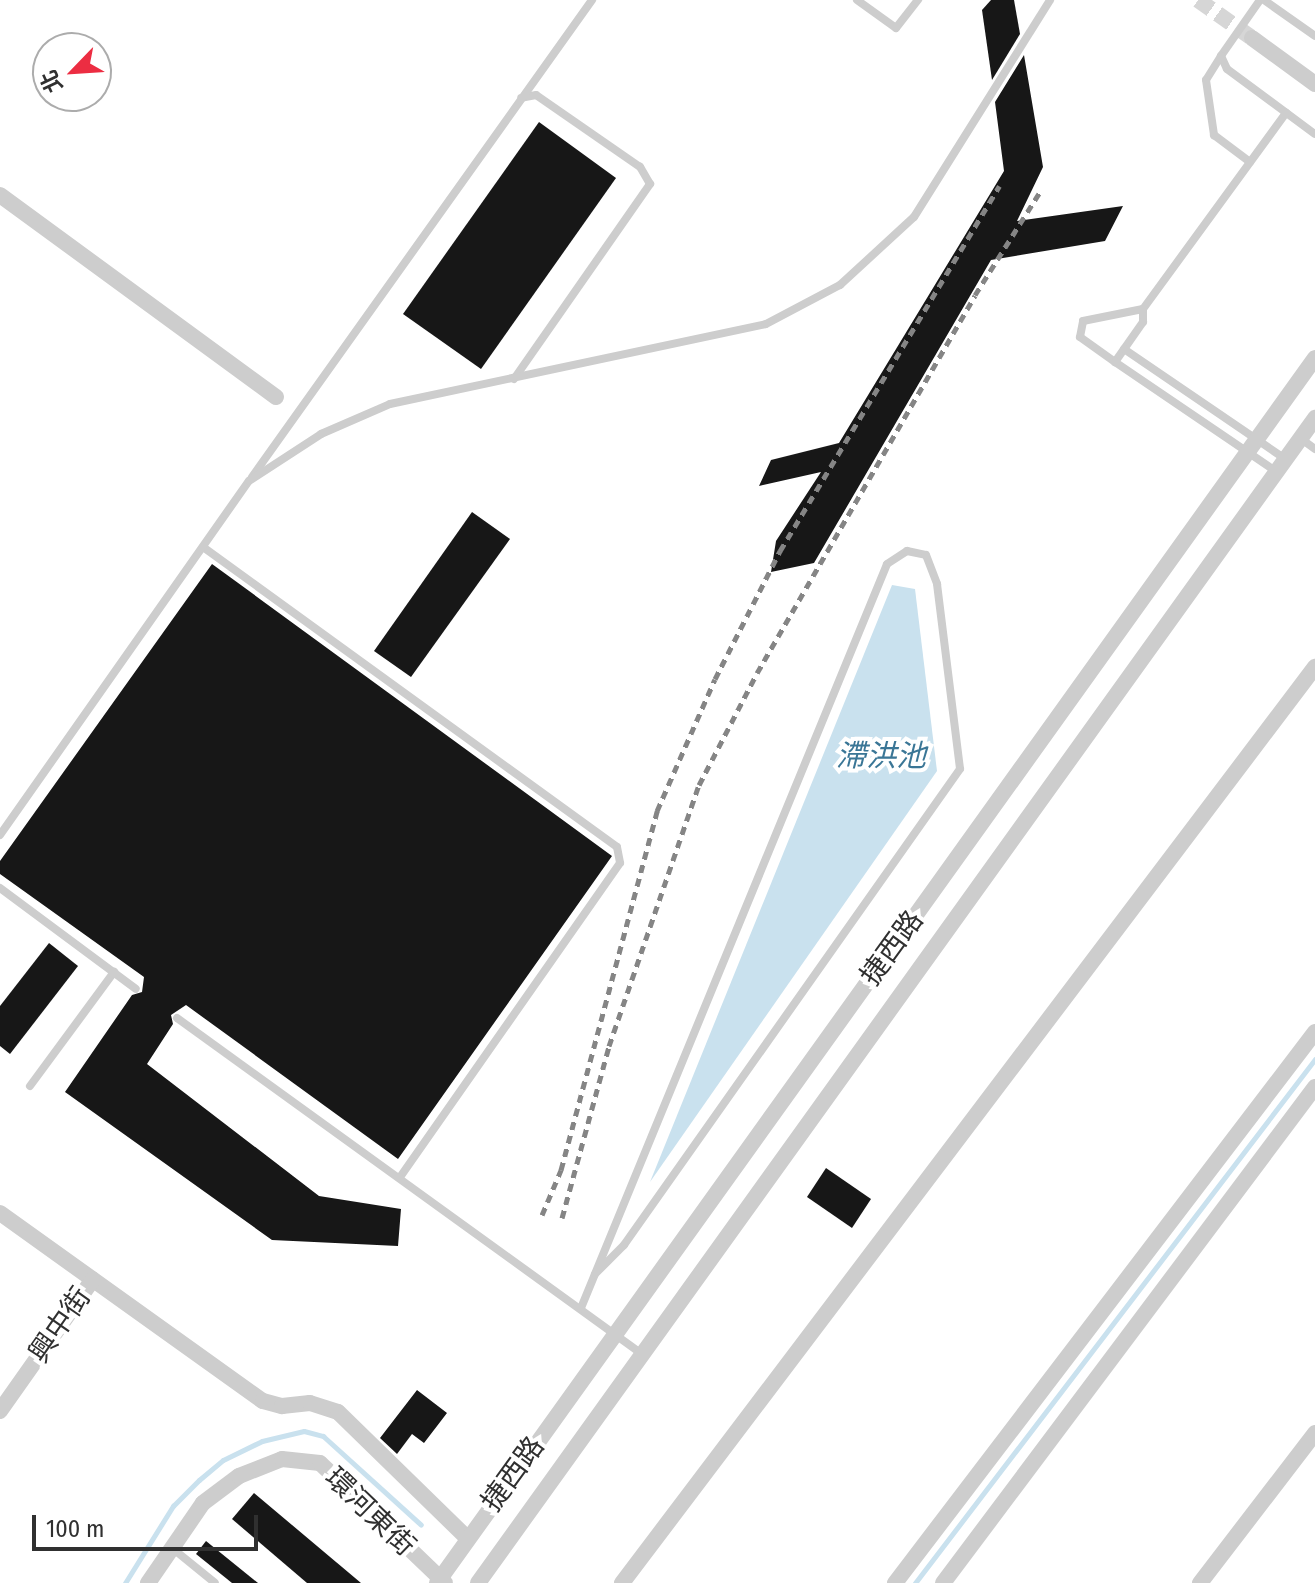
<!DOCTYPE html>
<meta charset="utf-8">
<style>
body{margin:0}
#map{position:relative;width:1315px;height:1583px;overflow:hidden;background:#fff;font-family:"Fira Sans Condensed","Noto Sans TC",sans-serif}
div>[style]{position:absolute}
.water>*{inset:0;background:#c9e1ee}
.stream>*{height:5px;margin:-2.5px;padding:0 2.5px;transform-origin:2.5px;border-radius:2.5px;background:#c9e1ee}
.building>*{inset:0;background:#171717}
.street-tunnel>*{height:16px;margin-top:-8px;transform-origin:0;background:repeating-linear-gradient(90deg,#d6d6d6 0 16px,transparent 0 24px)}
.lane>*{height:8px;margin:-4px;padding:0 4px;transform-origin:4px;border-radius:4px;background:#cdcdcd}
.street>*{height:16px;margin:-8px;padding:0 8px;transform-origin:8px;border-radius:8px;background:#cdcdcd}
.rail>*{height:5px;margin-top:-2.5px;transform-origin:0;background:repeating-linear-gradient(90deg,#858585 0 8px,transparent 0 14px)}
span{translate:-50% -50%;white-space:nowrap;text-align:center;line-height:1.15;-webkit-text-stroke:8px #fff;paint-order:stroke}
.street-label{font-size:28px;color:#303030}
.water-label{font-size:30px;color:#3a7696;font-style:italic}
.north{position:absolute;left:32px;top:32px;width:80px;height:80px;box-sizing:border-box;background:#fff;border:2px solid #acacac;border-radius:50%;rotate:245deg;font-size:22px;font-weight:700;line-height:32px;text-align:center;color:#303030}
.north::after{content:'';display:block;margin:auto;width:28px;height:36px;background:#ec2d42;clip-path:polygon(50% 0,100% 100%,50% 72%,0 100%)}
.scale{position:absolute;left:32px;top:1515px;width:226px;height:36px;box-sizing:border-box;border:4px solid #303030;border-top:0;padding-left:10px;font-size:24px;line-height:28px;white-space:nowrap;color:#303030;-webkit-text-stroke:6px #fff;paint-order:stroke}
</style>
<div id="map">
<div class="water">
<i style="clip-path:polygon(892px 585px,915px 589px,937px 771px,650px 1182px)"></i>
</div>
<div class="stream">
<i style="left:125px;top:1583px;width:91px;rotate:-58.1deg"></i>
<i style="left:173px;top:1506px;width:37px;rotate:-45deg"></i>
<i style="left:199px;top:1480px;width:31px;rotate:-40deg"></i>
<i style="left:223px;top:1460px;width:43px;rotate:-26deg"></i>
<i style="left:262px;top:1441px;width:43px;rotate:-13.4deg"></i>
<i style="left:304px;top:1431px;width:20px;rotate:15deg"></i>
<i style="left:323px;top:1436px;width:132px;rotate:42.2deg"></i>
<i style="left:915px;top:1583px;width:659px;rotate:-52.64deg"></i>
</div>
<div class="building">
<i style="clip-path:polygon(991px 0,1014px 0,1020px 34px,992px 80px,982px 10px)"></i>
<i style="clip-path:polygon(1024px 55px,1043px 167px,1017px 221px,1123px 206px,1105px 241px,991px 260px,814px 563px,771px 572px,776px 541px,821px 472px,759px 486px,771px 460px,839px 443px,1004px 171px,995px 102px)"></i>
<i style="clip-path:polygon(539px 122px,616px 178px,481px 369px,403px 314px)"></i>
<i style="clip-path:polygon(472px 512px,510px 539px,411px 677px,374px 651px)"></i>
<i style="clip-path:polygon(212px 564px,612px 856px,398px 1159px,186px 1005px,171px 1015px,173px 1024px,147px 1064px,319px 1196px,401px 1209px,398px 1246px,272px 1240px,65px 1092px,132px 995px,142px 992px,144px 977px,0 874px,0 861px)"></i>
<i style="clip-path:polygon(49px 943px,78px 966px,10px 1054px,0 1046px,0 1006px)"></i>
<i style="clip-path:polygon(826px 1168px,871px 1199px,852px 1228px,807px 1197px)"></i>
<i style="clip-path:polygon(417px 1390px,447px 1413px,424px 1443px,412px 1434px,397px 1454px,380px 1438px)"></i>
<i style="clip-path:polygon(254px 1493px,361px 1583px,307px 1583px,232px 1519px)"></i>
<i style="clip-path:polygon(206px 1541px,258px 1583px,232px 1583px,196px 1554px)"></i>
</div>
<div class="street-tunnel">
<i style="left:1198px;top:0;width:66px;rotate:35.1deg"></i>
</div>
<div class="lane">
<i style="left:857px;top:0;width:48px;rotate:35.7deg"></i>
<i style="left:896px;top:28px;width:36px;rotate:-52deg"></i>
<i style="left:1260px;top:0;width:68px;rotate:124.9deg"></i>
<i style="left:1221px;top:56px;width:14px;rotate:65deg"></i>
<i style="left:1227px;top:69px;width:109px;rotate:36.5deg"></i>
<i style="left:1264px;top:0;width:62px;rotate:35.2deg"></i>
<i style="left:1221px;top:56px;width:28px;rotate:122deg"></i>
<i style="left:1206px;top:80px;width:56px;rotate:81.7deg"></i>
<i style="left:1214px;top:135px;width:45px;rotate:36.9deg"></i>
<i style="left:1143px;top:309px;width:13px;rotate:90deg"></i>
<i style="left:1143px;top:322px;width:49px;rotate:125deg"></i>
<i style="left:1115px;top:362px;width:43px;rotate:-144.5deg"></i>
<i style="left:1080px;top:337px;width:16px;rotate:-79deg"></i>
<i style="left:1083px;top:321px;width:61px;rotate:-11.3deg"></i>
<i style="left:1143px;top:309px;width:243px;rotate:-53.9deg"></i>
<i style="left:1124px;top:349px;width:195px;rotate:34.3deg"></i>
<i style="left:1115px;top:362px;width:196px;rotate:34.2deg"></i>
<i style="left:514px;top:379px;width:238px;rotate:-55.1deg"></i>
<i style="left:650px;top:184px;width:20px;rotate:-120deg"></i>
<i style="left:640px;top:167px;width:126px;rotate:-145.3deg"></i>
<i style="left:536px;top:95px;width:15px;rotate:169deg"></i>
<i style="left:1300px;top:438px;width:19px;rotate:36deg"></i>
<i style="left:252px;top:477px;width:586px;rotate:-54.52deg"></i>
<i style="left:203px;top:547px;width:511px;rotate:35.93deg"></i>
<i style="left:617px;top:847px;width:16px;rotate:79deg"></i>
<i style="left:620px;top:863px;width:383px;rotate:125deg"></i>
<i style="left:0;top:835px;width:433px;rotate:-54.9deg"></i>
<i style="left:249px;top:481px;width:86px;rotate:-33.1deg"></i>
<i style="left:321px;top:434px;width:75px;rotate:-23.5deg"></i>
<i style="left:390px;top:404px;width:384px;rotate:-12deg"></i>
<i style="left:766px;top:324px;width:84px;rotate:-27.8deg"></i>
<i style="left:840px;top:285px;width:100px;rotate:-42.6deg"></i>
<i style="left:914px;top:217px;width:256px;rotate:-57.9deg"></i>
<i style="left:0;top:888px;width:169px;rotate:36.6deg"></i>
<i style="left:177px;top:1018px;width:574px;rotate:35.85deg"></i>
<i style="left:30px;top:1086px;width:142px;rotate:-53.6deg"></i>
<i style="left:581px;top:1308px;width:804px;rotate:-67.64deg"></i>
<i style="left:887px;top:564px;width:24px;rotate:-33deg"></i>
<i style="left:907px;top:551px;width:19px;rotate:12deg"></i>
<i style="left:926px;top:555px;width:31px;rotate:69deg"></i>
<i style="left:937px;top:584px;width:186px;rotate:82.9deg"></i>
<i style="left:960px;top:769px;width:583px;rotate:125.22deg"></i>
<i style="left:624px;top:1245px;width:41px;rotate:135deg"></i>
<i style="left:172px;top:1548px;width:55px;rotate:39.1deg"></i>
</div>
<div class="street">
<i style="left:1252px;top:38px;width:78px;rotate:36.1deg"></i>
<i style="left:0;top:195px;width:342px;rotate:36.2deg"></i>
<i style="left:0;top:1213px;width:323px;rotate:35.6deg"></i>
<i style="left:263px;top:1401px;width:20px;rotate:15deg"></i>
<i style="left:282px;top:1406px;width:28px;rotate:-6deg"></i>
<i style="left:310px;top:1403px;width:29px;rotate:18deg"></i>
<i style="left:338px;top:1412px;width:179px;rotate:44.3deg"></i>
<i style="left:0;top:1411px;width:161px;rotate:-54.8deg"></i>
<i style="left:148px;top:1583px;width:97px;rotate:-55.5deg"></i>
<i style="left:203px;top:1503px;width:45px;rotate:-36.9deg"></i>
<i style="left:239px;top:1476px;width:46px;rotate:-21.6deg"></i>
<i style="left:282px;top:1459px;width:38px;rotate:6deg"></i>
<i style="left:320px;top:1463px;width:173px;rotate:43.8deg"></i>
<i style="left:437px;top:1583px;width:1507px;rotate:-54.37deg"></i>
<i style="left:478px;top:1583px;width:1435px;rotate:-54.3deg"></i>
<i style="left:622px;top:1583px;width:1149px;rotate:-52.89deg"></i>
<i style="left:895px;top:1583px;width:693px;rotate:-52.68deg"></i>
<i style="left:943px;top:1583px;width:620px;rotate:-53.13deg"></i>
<i style="left:1200px;top:1583px;width:189px;rotate:-52.5deg"></i>
</div>
<div class="rail">
<i style="left:542px;top:1215px;width:49px;rotate:-67.1deg"></i>
<i style="left:561px;top:1170px;width:372px;rotate:-75deg"></i>
<i style="left:657px;top:811px;width:144px;rotate:-66.3deg"></i>
<i style="left:715px;top:679px;width:144px;rotate:-63.1deg"></i>
<i style="left:780px;top:551px;width:426px;rotate:-59deg"></i>
<i style="left:562px;top:1218px;width:178px;rotate:-74.7deg"></i>
<i style="left:609px;top:1046px;width:276px;rotate:-71deg"></i>
<i style="left:699px;top:785px;width:126px;rotate:-62.6deg"></i>
<i style="left:757px;top:673px;width:436px;rotate:-60deg"></i>
<i style="left:975px;top:295px;width:124px;rotate:-57.8deg"></i>
</div>
<div class="street-label">
<span style="left:892px;top:948px;rotate:-54deg">捷西路</span>
<span style="left:60px;top:1325px;rotate:-55deg">興中街</span>
<span style="left:513px;top:1474px;rotate:-54deg">捷西路</span>
<span style="left:370px;top:1512px;rotate:44deg">環河東街</span>
</div>
<div class="water-label">
<span style="left:881px;top:756px">滯洪池</span>
</div>
<div class="north">北</div>
<div class="scale">100 m</div>
</div>
